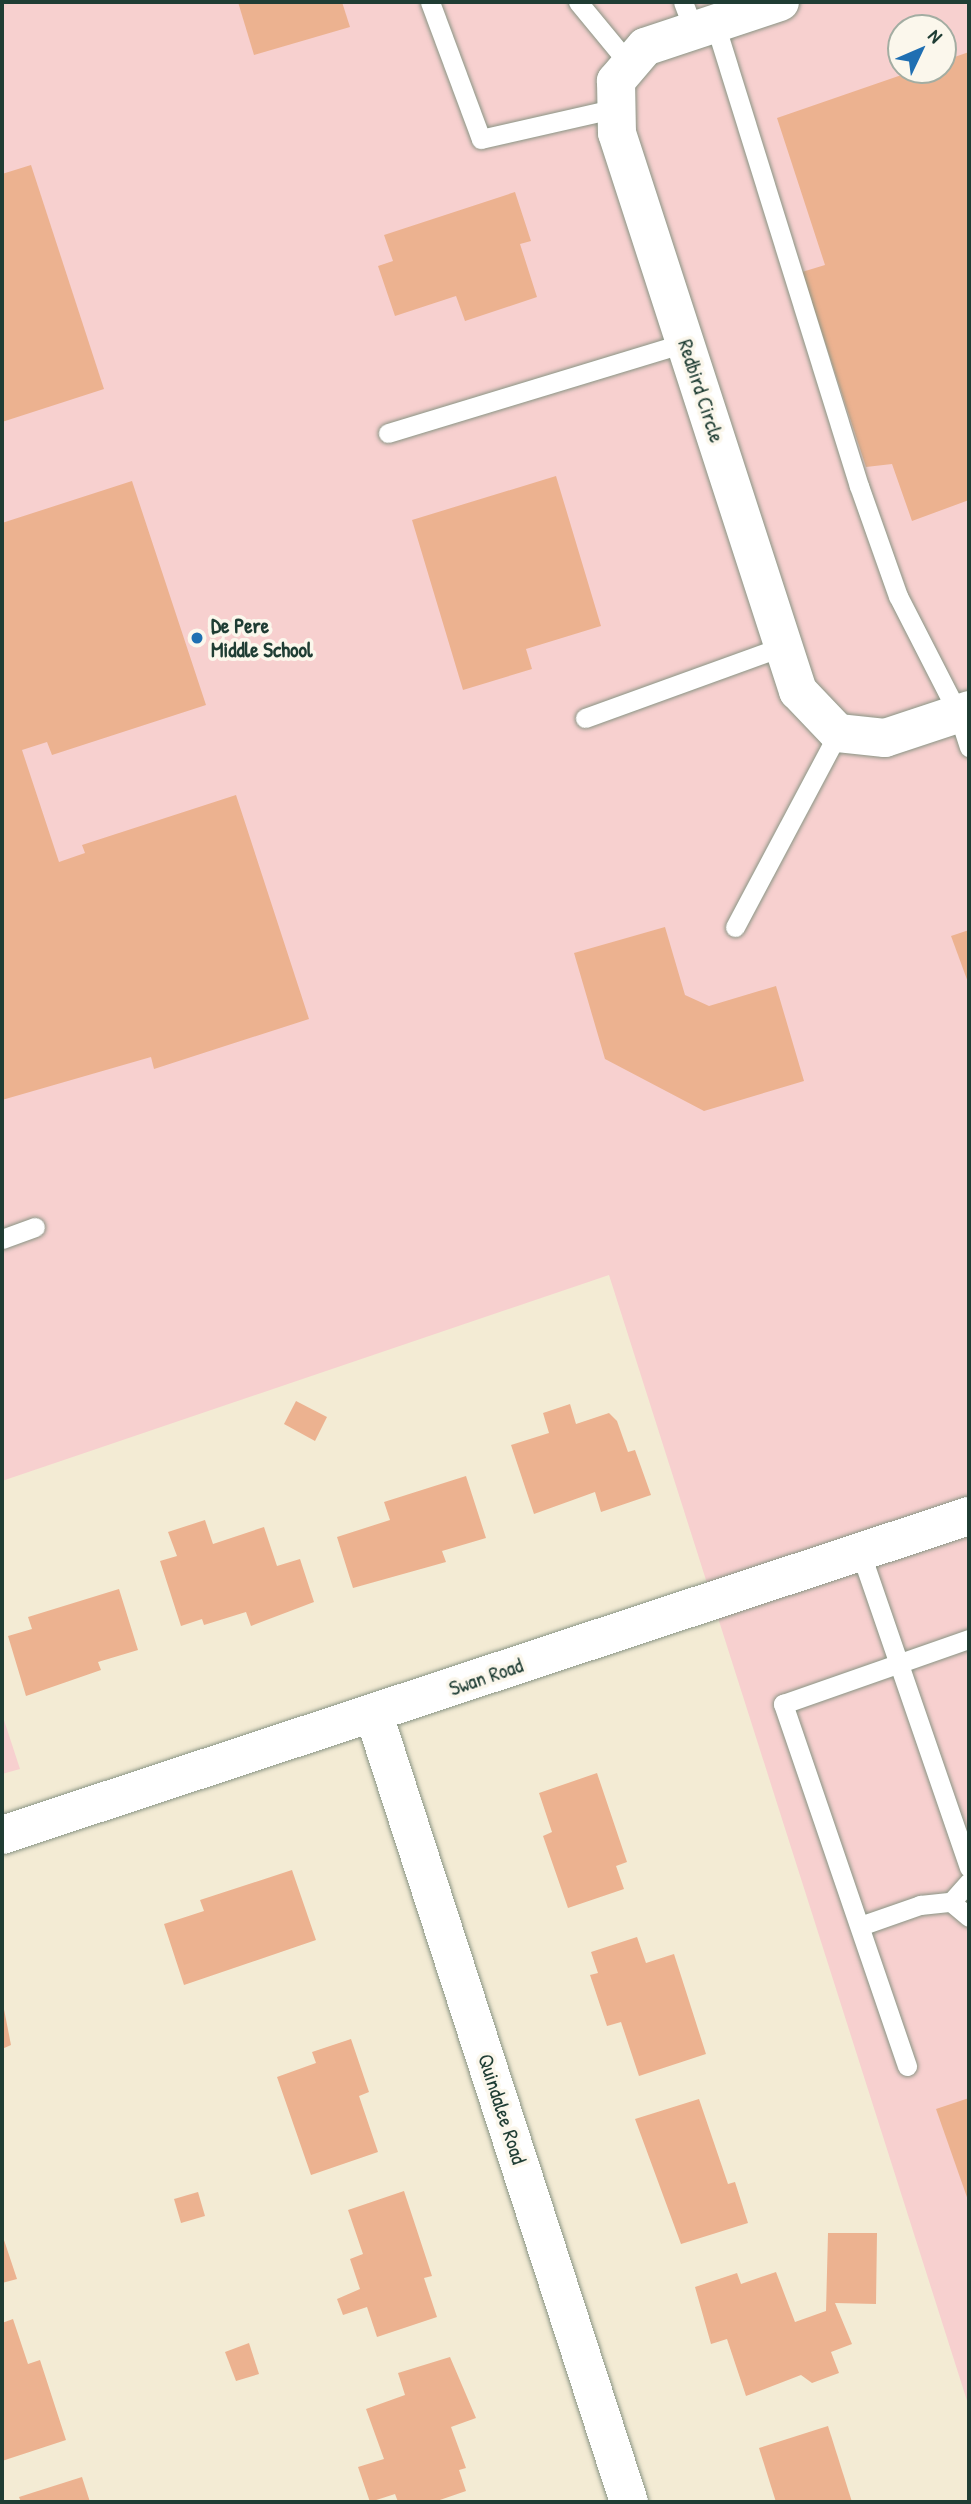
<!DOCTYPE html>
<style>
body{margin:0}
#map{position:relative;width:971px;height:2504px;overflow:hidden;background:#f3ebd4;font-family:"Patrick Hand",sans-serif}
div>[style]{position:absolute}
.built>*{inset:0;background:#f7d0cf}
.building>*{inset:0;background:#ecb290}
.roads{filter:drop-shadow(0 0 2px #899484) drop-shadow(0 0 2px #899484)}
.service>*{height:19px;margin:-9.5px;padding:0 9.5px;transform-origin:9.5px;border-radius:9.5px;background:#fff}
.minor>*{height:38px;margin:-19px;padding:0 19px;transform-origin:19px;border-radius:19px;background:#fff}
.dots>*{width:19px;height:19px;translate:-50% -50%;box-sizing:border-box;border:4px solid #fbf7ec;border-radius:50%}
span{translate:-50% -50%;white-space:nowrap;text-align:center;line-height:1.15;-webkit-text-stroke:7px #fbf7ec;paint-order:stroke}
.street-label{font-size:21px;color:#1f3d34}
.poi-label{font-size:21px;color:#1f3d34;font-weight:700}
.left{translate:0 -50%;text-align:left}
.frame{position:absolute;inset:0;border:4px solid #1f3d34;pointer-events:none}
.north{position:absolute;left:887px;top:14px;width:70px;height:70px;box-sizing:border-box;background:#fbf7ec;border:2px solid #a3ada2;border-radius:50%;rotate:46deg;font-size:19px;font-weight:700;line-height:28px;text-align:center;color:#1f3d34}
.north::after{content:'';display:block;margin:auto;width:24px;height:32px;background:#1f6fb2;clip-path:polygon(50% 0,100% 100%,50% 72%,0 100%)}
</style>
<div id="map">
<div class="built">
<i style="clip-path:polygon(evenodd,2px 2px,969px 2px,969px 2407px,609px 1275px,2px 1481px,2px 2px,901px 28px,943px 28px,943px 70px,901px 70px,901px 28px)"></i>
<i style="clip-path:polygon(2px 1714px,20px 1769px,2px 1774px)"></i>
</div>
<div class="building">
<i style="clip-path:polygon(238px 2px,342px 2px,350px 27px,254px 55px)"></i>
<i style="clip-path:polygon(969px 52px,969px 500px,912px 521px,892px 464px,866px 467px,802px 272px,825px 265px,777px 118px,916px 70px,943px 70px,943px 61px)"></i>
<i style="clip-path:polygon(31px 165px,104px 389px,2px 422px,2px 174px)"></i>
<i style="clip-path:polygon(515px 192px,531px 241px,520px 244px,537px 297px,465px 321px,456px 296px,395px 316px,378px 266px,393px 261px,384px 235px)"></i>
<i style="clip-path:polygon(556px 476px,601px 626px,526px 649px,532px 669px,463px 690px,412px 520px)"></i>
<i style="clip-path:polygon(132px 481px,206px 705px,52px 755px,47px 742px,22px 750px,59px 862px,85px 853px,82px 845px,236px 795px,309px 1019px,154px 1069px,151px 1057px,2px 1100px,2px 523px)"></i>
<i style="clip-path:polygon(665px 927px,685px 995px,709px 1006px,776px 986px,804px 1081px,704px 1111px,605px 1059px,574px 953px)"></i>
<i style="clip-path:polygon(969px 930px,969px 985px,951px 936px)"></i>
<i style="clip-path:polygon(296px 1401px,327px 1417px,315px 1441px,284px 1424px)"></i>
<i style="clip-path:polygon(570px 1404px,576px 1424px,609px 1413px,617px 1421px,628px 1452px,635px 1450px,651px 1495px,601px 1512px,595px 1492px,534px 1514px,511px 1445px,549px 1433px,543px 1413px)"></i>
<i style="clip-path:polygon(466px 1476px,486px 1538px,442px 1551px,446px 1562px,353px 1588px,337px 1537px,390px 1520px,384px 1502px)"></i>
<i style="clip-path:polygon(205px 1520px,213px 1544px,264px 1527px,277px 1566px,300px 1559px,314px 1602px,251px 1626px,246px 1612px,204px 1625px,202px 1619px,181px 1626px,160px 1561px,177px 1556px,168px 1532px)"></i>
<i style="clip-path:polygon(119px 1589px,138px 1650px,98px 1662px,101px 1670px,26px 1696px,8px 1636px,32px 1629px,28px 1617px)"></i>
<i style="clip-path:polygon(597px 1773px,627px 1862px,616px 1866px,624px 1889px,568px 1908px,543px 1836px,552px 1832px,539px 1793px)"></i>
<i style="clip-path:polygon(292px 1870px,316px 1940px,184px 1985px,164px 1924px,204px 1911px,200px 1900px)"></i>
<i style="clip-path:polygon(637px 1937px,646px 1963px,674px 1954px,706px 2054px,639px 2076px,621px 2022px,607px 2026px,590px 1975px,598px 1973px,591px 1952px)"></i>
<i style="clip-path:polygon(2px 1999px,11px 2045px,2px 2049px)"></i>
<i style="clip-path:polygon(351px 2039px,369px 2092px,359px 2096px,378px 2152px,311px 2175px,277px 2077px,316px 2063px,312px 2052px)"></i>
<i style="clip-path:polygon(969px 2098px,969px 2203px,936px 2109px)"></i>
<i style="clip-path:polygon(699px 2099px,728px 2184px,735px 2182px,748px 2223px,681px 2244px,635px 2119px)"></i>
<i style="clip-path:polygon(404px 2191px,432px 2276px,424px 2278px,437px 2317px,377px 2337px,367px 2307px,343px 2315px,337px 2299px,360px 2289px,350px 2259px,363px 2254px,348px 2210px)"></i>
<i style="clip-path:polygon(198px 2192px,205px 2216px,181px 2223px,174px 2199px)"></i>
<i style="clip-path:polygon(828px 2233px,877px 2233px,876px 2304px,835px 2303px,852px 2344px,831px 2352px,839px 2373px,812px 2383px,801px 2375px,746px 2396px,727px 2339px,711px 2344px,695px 2287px,737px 2273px,741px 2284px,776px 2272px,795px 2322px,826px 2311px)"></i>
<i style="clip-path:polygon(2px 2234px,17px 2279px,2px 2283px)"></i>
<i style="clip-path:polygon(13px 2319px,28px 2364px,40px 2360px,66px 2440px,2px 2461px,2px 2323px)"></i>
<i style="clip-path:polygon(249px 2343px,259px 2374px,236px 2381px,225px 2352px)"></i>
<i style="clip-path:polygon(450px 2357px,476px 2418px,451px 2427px,466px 2468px,459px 2470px,466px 2491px,434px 2502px,398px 2502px,395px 2494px,370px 2502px,358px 2467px,384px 2459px,366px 2409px,405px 2395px,398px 2373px)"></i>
<i style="clip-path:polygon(828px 2426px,852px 2502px,776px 2502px,759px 2448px)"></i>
<i style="clip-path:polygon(82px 2477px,90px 2502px,21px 2502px,19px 2497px)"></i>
</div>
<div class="roads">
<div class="service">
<i style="left:430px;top:2px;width:146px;rotate:69.6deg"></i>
<i style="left:481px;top:139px;width:139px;rotate:-12.8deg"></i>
<i style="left:578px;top:2px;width:82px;rotate:50.5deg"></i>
<i style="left:683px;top:2px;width:31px;rotate:69deg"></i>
<i style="left:715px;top:24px;width:484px;rotate:72.7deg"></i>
<i style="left:859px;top:486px;width:117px;rotate:70.5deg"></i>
<i style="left:898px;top:596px;width:131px;rotate:62.9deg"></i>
<i style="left:958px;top:713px;width:36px;rotate:72deg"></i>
<i style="left:388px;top:433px;width:310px;rotate:-16.9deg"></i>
<i style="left:585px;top:718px;width:212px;rotate:-19.9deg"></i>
<i style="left:735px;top:927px;width:220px;rotate:-62deg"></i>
<i style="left:2px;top:1239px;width:35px;rotate:-20deg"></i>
<i style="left:860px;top:1551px;width:335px;rotate:71deg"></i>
<i style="left:951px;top:1902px;width:27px;rotate:-48deg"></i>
<i style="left:860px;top:1926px;width:64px;rotate:-19.3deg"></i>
<i style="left:920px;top:1905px;width:31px;rotate:-6deg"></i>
<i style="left:951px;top:1902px;width:23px;rotate:40deg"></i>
<i style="left:907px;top:2066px;width:383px;rotate:-108.9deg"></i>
<i style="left:783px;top:1704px;width:197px;rotate:-19.3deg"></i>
</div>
<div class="minor">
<i style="left:780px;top:2px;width:142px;rotate:161.6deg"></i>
<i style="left:645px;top:47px;width:45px;rotate:130.5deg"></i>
<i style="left:616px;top:81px;width:52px;rotate:88.9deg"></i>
<i style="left:617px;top:133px;width:587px;rotate:72.03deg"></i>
<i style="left:798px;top:691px;width:58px;rotate:46.4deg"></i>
<i style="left:838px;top:733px;width:47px;rotate:6.1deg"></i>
<i style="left:885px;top:738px;width:89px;rotate:-18.4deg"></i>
<i style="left:374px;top:1715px;width:827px;rotate:72.05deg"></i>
<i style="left:2px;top:1835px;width:1018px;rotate:-18.26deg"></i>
</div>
</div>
<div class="dots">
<i style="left:197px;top:638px;background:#1f6fb2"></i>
</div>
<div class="street-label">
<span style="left:701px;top:391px;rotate:72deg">Redbird Circle</span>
<span style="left:486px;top:1677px;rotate:-19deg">Swan Road</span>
<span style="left:502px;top:2109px;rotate:72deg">Quindalee Road</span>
</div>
<div class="poi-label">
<span class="left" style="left:211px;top:638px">De Pere<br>Middle School</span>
</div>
<div class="frame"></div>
<div class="north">N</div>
</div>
